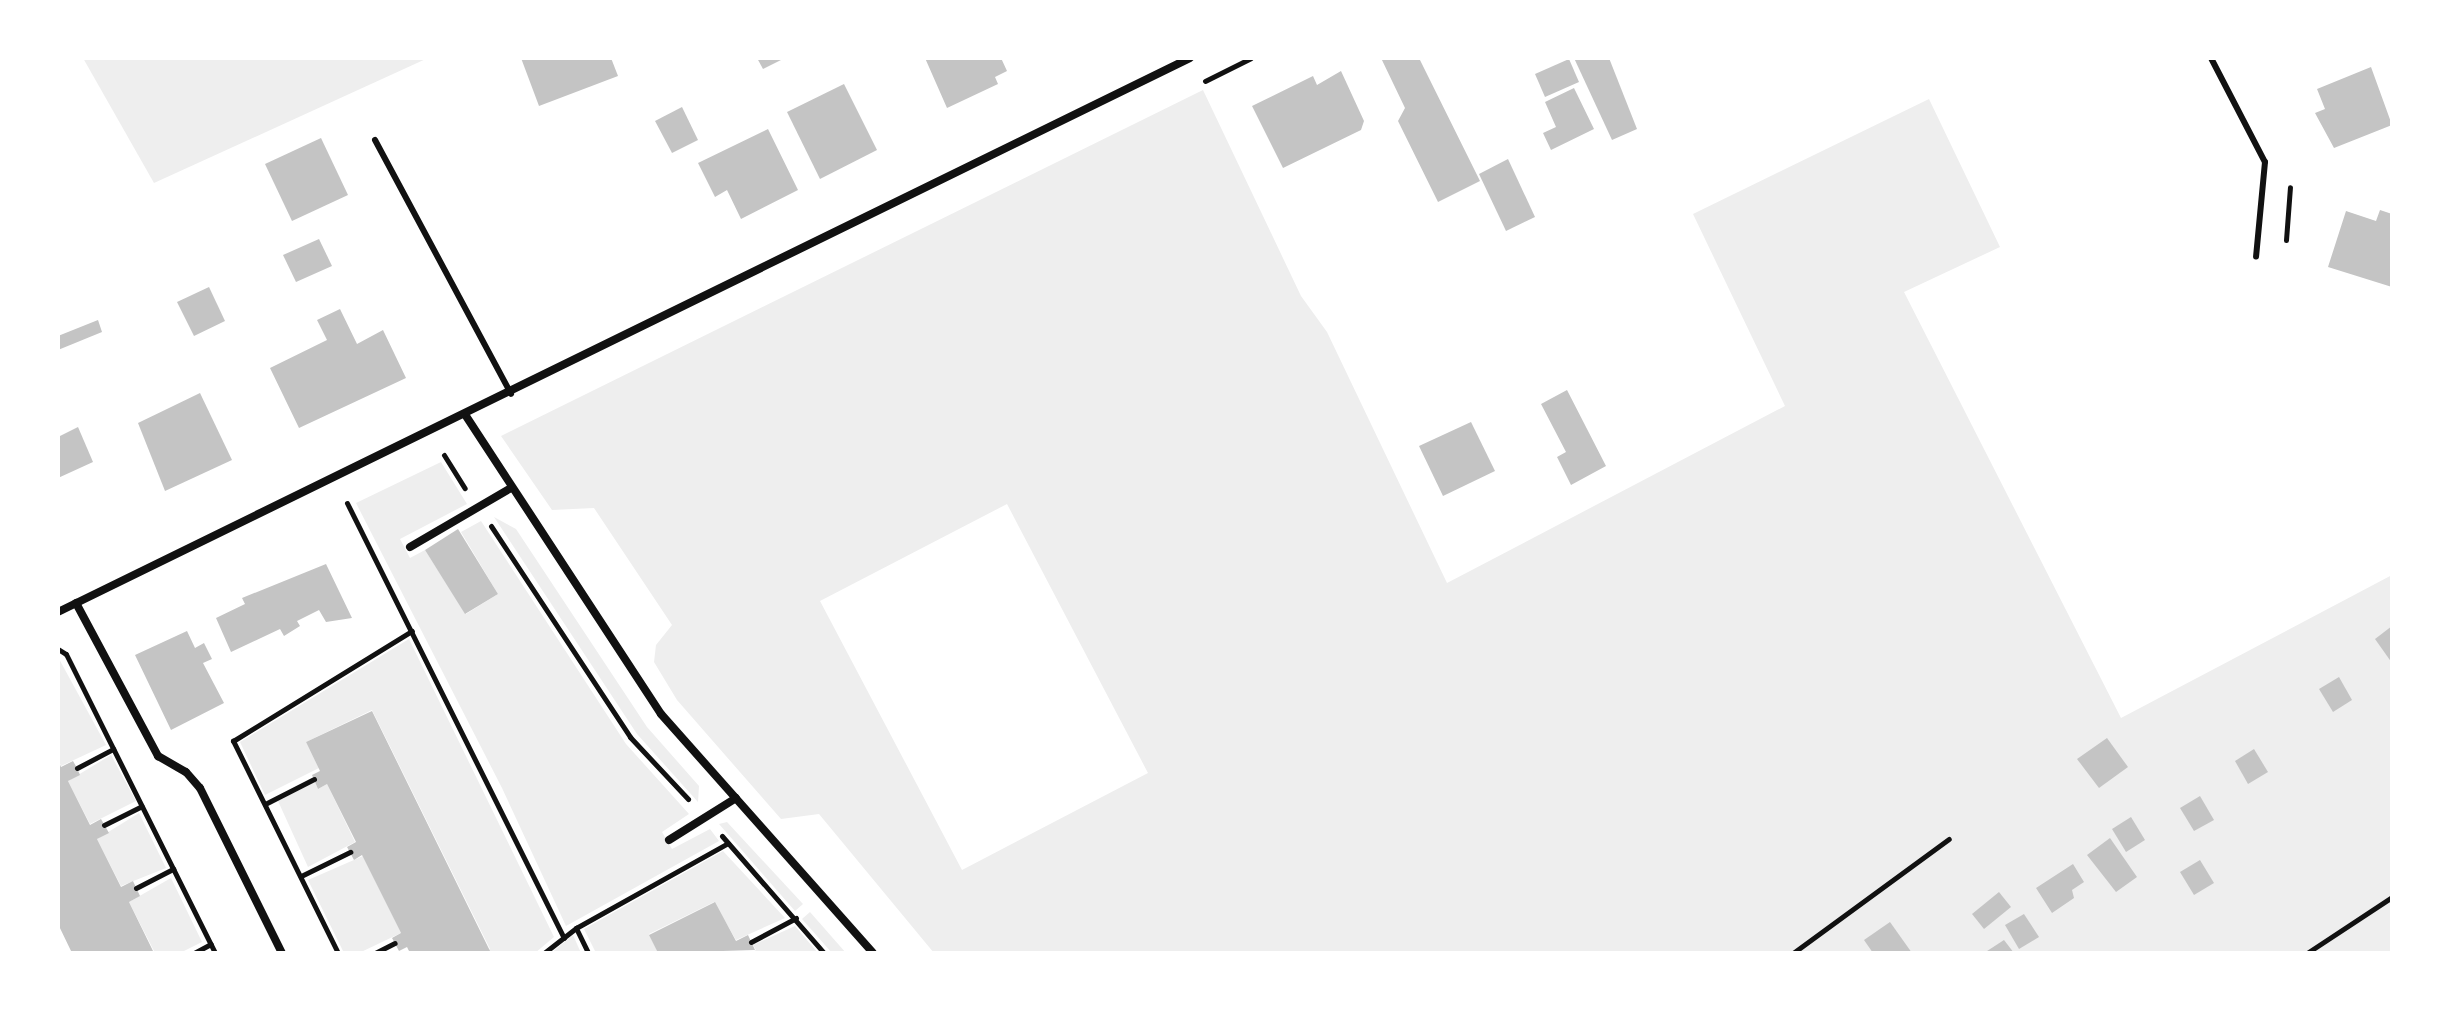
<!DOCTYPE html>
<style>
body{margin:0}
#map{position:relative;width:2450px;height:1011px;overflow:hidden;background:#fff;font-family:Roboto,sans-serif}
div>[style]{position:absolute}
.green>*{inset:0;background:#eee}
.building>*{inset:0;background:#c4c4c4}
.path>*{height:5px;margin:-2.5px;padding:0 2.5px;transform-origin:2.5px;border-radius:2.5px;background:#111}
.service>*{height:6px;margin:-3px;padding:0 3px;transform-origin:3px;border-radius:3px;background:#111}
.minor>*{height:8px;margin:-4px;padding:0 4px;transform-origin:4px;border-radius:4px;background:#111}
span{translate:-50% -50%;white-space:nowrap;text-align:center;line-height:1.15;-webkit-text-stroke:8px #fff;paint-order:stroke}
.frame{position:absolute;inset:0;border:60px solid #fff;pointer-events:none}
</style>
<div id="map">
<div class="green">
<i style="clip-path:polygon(83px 58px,428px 58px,154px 183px)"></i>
<i style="clip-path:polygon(evenodd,1203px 90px,1301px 296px,1327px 332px,1447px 583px,1785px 406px,1693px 214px,1929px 99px,2000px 247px,1904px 292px,2121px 718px,2392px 575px,2392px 953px,934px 953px,819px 814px,781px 819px,677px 700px,654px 662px,656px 645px,672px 625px,594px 508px,552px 510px,501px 436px,1203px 90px,1007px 504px,1148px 773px,962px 870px,820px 601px,1007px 504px)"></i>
<i style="clip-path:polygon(441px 462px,467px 504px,400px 539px,410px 558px,425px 550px,466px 614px,498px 594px,461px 532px,481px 521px,626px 744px,689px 814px,662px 832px,672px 849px,710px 829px,719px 841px,566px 926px,502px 788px,356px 503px)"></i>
<i style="clip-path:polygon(494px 517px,516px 529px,647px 727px,699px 786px,698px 802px,637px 734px)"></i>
<i style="clip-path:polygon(409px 639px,554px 937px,535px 953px,483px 953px,490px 949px,372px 710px,306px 742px,319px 768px,265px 795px,240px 742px)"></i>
<i style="clip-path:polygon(58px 657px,106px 745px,61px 766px,58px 759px)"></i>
<i style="clip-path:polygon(111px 755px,136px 801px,90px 824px,68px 781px)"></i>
<i style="clip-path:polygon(315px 782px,318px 789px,327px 784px,355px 842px,308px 867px,278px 801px)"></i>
<i style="clip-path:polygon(139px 813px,166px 868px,121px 886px,97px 839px)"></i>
<i style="clip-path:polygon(727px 822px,803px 904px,795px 911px,719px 824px)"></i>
<i style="clip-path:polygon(723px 851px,785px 918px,736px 940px,714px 902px,649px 934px,658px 953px,596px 953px,584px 929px)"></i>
<i style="clip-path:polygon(363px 856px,401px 933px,359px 953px,344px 953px,308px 880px)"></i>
<i style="clip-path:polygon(171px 878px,202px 942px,180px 953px,155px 953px,129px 902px)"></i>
<i style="clip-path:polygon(810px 912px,846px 953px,832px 953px,802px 919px)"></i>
<i style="clip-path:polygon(795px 926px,818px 953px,750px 953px,756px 950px,753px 945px)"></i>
<i style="clip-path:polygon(573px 935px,581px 953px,551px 953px)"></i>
</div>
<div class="building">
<i style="clip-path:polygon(521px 58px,611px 58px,618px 76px,539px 106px)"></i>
<i style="clip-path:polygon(757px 58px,785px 58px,763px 69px)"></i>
<i style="clip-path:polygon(925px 58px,1001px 58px,1007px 71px,995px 77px,998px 84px,947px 108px)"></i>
<i style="clip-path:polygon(1381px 58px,1419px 58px,1480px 181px,1438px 202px,1398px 121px,1405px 108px)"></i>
<i style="clip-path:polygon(1574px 58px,1609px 58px,1637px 129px,1612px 140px)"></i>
<i style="clip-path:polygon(1569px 59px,1579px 82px,1545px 97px,1535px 74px)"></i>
<i style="clip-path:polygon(2371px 67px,2392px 125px,2334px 148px,2315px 113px,2325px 109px,2317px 89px)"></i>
<i style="clip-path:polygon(1341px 71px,1364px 121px,1361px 130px,1283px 168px,1252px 106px,1313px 76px,1317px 85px)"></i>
<i style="clip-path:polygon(844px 84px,877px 150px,820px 179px,787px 112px)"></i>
<i style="clip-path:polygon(1574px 88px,1594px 129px,1551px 150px,1543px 133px,1556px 127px,1545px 102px)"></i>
<i style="clip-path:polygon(682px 107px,698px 140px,672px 153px,655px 121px)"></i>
<i style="clip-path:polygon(768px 129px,798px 190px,741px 219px,727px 190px,715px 197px,698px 163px)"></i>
<i style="clip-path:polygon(321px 138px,348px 195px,292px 221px,265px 164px)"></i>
<i style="clip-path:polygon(1508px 159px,1535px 217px,1506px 231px,1479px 174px)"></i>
<i style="clip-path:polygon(2380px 210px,2392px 214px,2392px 287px,2328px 267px,2346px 211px,2376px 221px)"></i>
<i style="clip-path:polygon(319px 239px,332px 266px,296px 282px,283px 255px)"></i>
<i style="clip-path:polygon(209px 287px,225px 321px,194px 336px,177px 302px)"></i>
<i style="clip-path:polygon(340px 309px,357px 344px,383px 330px,406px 378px,299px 428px,270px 368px,327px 340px,317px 320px)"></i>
<i style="clip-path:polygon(98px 320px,102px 332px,58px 350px,58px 336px)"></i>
<i style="clip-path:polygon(1567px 390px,1606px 466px,1571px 485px,1557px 457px,1566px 452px,1541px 404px)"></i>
<i style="clip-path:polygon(200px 393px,232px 460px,165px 491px,138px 423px)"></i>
<i style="clip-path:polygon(1471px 422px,1495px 471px,1443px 496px,1419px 446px)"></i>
<i style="clip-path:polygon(78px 427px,93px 462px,58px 478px,58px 437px)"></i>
<i style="clip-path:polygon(458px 529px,498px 594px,465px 614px,425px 550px)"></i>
<i style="clip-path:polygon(326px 564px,352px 618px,326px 622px,319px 610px,297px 621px,300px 626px,284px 636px,280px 629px,231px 652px,216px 618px,245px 604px,242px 598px)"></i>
<i style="clip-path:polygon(2392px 626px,2392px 663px,2375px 639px)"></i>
<i style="clip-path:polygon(187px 631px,195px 648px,204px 643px,212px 659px,203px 663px,224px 703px,171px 730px,135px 655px)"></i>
<i style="clip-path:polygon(2339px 677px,2352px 700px,2333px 712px,2319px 689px)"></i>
<i style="clip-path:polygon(372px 711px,491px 953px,410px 953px,407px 947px,399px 951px,392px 938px,401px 933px,362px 855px,354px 860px,347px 847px,356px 842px,327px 784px,318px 789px,312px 775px,320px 771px,306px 742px)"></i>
<i style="clip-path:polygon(2107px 738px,2128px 767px,2099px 788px,2077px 759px)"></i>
<i style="clip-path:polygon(2254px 749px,2268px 772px,2248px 784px,2235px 761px)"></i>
<i style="clip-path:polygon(58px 760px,61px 767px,73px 761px,77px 768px,80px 775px,68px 781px,90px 825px,101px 819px,109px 833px,97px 839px,121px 887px,133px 881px,140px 896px,129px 902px,154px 953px,72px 953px,58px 924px)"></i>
<i style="clip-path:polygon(2200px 796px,2214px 820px,2194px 831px,2180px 808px)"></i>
<i style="clip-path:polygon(2131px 817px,2145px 840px,2126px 852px,2112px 829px)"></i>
<i style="clip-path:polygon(2110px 838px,2137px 877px,2116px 892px,2087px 855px)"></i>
<i style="clip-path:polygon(2200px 860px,2214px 883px,2194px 895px,2180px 872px)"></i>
<i style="clip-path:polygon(2073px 864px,2084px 882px,2072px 890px,2074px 898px,2052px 913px,2036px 888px)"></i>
<i style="clip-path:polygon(1999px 892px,2011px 907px,1984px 929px,1972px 914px)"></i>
<i style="clip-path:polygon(715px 902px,736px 941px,748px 935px,755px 950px,658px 953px,649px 935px)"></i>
<i style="clip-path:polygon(2024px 914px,2039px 937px,2019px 949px,2005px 925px)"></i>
<i style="clip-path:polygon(1890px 922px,1912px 953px,1873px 953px,1864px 940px)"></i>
<i style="clip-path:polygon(2004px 940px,2014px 953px,1984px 953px)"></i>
</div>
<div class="path">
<i style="left:1205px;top:81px;width:51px;rotate:-26.6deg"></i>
<i style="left:2286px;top:240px;width:53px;rotate:-85.7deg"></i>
<i style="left:444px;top:455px;width:39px;rotate:58deg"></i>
<i style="left:347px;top:503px;width:486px;rotate:63.5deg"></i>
<i style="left:491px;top:526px;width:253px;rotate:56.6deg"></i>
<i style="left:630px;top:737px;width:85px;rotate:46.9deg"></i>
<i style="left:58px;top:649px;width:9px;rotate:32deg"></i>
<i style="left:66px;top:654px;width:334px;rotate:63.5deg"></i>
<i style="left:77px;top:768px;width:41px;rotate:-27.8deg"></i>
<i style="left:265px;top:804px;width:55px;rotate:-27deg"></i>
<i style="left:104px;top:825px;width:42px;rotate:-26.6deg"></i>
<i style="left:722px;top:836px;width:155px;rotate:48.9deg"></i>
<i style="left:301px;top:876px;width:55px;rotate:-26.1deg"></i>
<i style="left:136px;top:888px;width:42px;rotate:-27.2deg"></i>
<i style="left:576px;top:928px;width:28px;rotate:64deg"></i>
<i style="left:751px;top:942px;width:51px;rotate:-28.1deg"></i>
<i style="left:194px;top:953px;width:19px;rotate:-28deg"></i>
<i style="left:338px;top:953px;width:237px;rotate:-116.3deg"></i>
<i style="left:233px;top:741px;width:210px;rotate:-31.6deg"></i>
<i style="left:375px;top:953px;width:22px;rotate:-27deg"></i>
<i style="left:544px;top:953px;width:41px;rotate:-38deg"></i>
<i style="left:576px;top:928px;width:174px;rotate:-29.2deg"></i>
<i style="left:1793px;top:953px;width:193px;rotate:-36.2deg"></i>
<i style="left:2307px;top:953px;width:102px;rotate:-33.4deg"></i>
</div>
<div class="service">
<i style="left:2211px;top:58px;width:117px;rotate:62.6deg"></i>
<i style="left:2265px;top:162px;width:95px;rotate:95.4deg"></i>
<i style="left:375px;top:140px;width:288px;rotate:61.8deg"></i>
</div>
<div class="minor">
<i style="left:466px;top:416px;width:356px;rotate:56.8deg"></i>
<i style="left:661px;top:714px;width:319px;rotate:48.4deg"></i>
<i style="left:410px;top:547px;width:117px;rotate:-30.3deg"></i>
<i style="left:76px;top:603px;width:174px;rotate:61.8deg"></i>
<i style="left:158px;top:756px;width:32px;rotate:30deg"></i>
<i style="left:186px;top:772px;width:21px;rotate:49deg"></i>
<i style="left:200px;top:788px;width:184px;rotate:63.6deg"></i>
<i style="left:58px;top:612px;width:1260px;rotate:-26.08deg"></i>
<i style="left:669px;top:840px;width:79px;rotate:-32.1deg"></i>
</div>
<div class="frame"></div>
</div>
